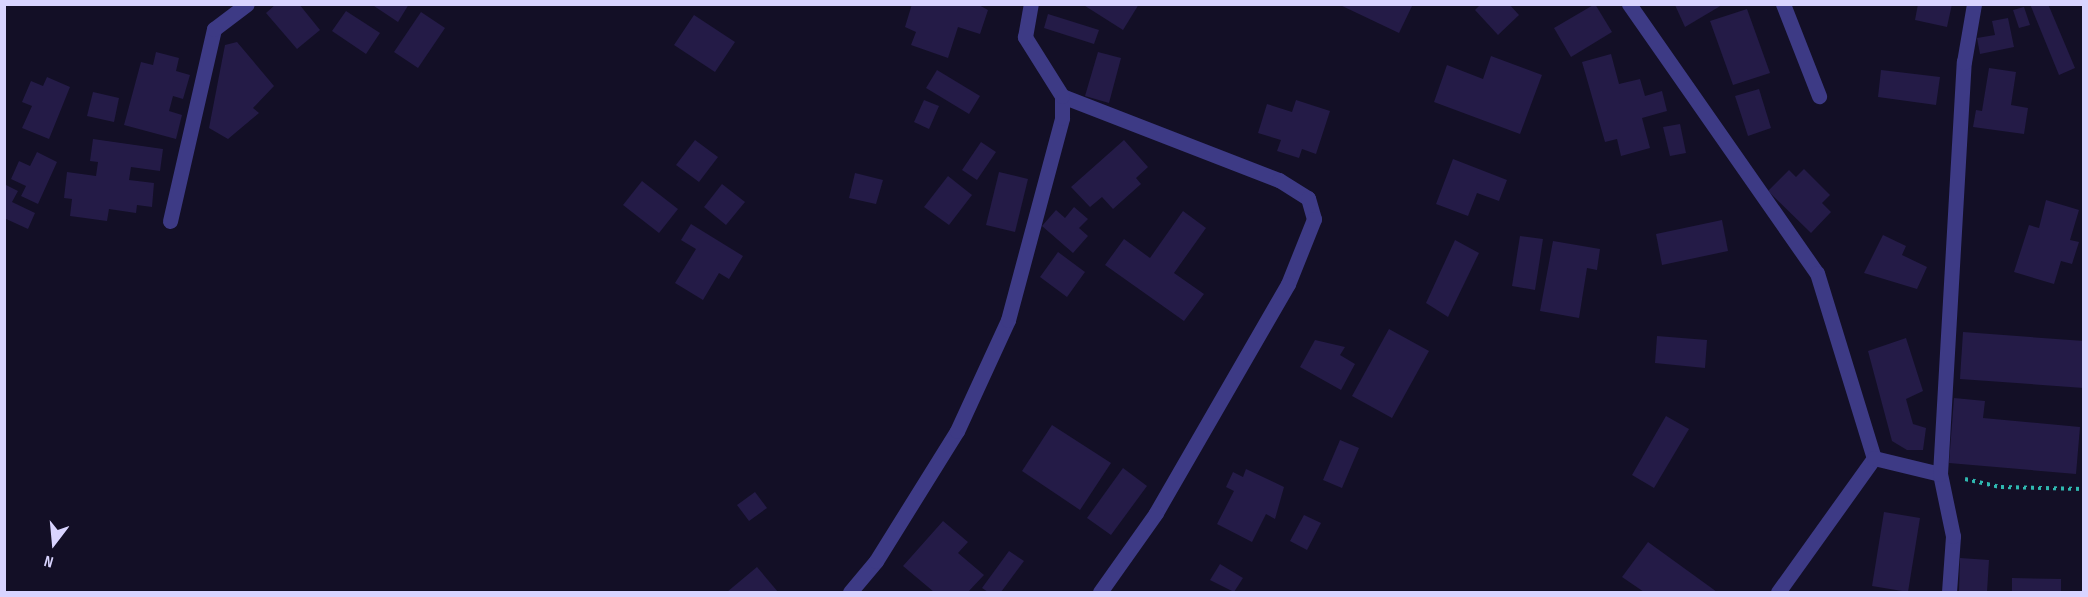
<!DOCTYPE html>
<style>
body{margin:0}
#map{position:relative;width:2088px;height:597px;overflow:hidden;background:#130f26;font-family:"Sofia Sans Condensed",sans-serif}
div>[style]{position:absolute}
.building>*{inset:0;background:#241b47}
.path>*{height:4px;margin-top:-2px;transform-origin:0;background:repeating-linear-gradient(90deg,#2fb8b0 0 3px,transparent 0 7.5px)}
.lane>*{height:15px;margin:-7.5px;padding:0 7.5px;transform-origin:7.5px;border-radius:7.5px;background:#3d3a85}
.street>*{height:15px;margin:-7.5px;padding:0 7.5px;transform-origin:7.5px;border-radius:7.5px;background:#3d3a85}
span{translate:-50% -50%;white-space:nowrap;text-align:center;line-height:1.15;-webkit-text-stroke:6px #130f26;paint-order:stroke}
.frame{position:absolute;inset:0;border:6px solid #d9d4ff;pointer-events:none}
.north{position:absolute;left:24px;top:513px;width:60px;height:60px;-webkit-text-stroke:4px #130f26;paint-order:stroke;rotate:196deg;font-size:16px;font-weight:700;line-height:24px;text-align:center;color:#d9d4ff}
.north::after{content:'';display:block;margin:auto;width:21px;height:27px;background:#d9d4ff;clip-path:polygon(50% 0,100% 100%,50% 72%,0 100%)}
</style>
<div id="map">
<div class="building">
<i style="clip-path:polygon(276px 4px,299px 4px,320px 30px,297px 49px,266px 13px)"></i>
<i style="clip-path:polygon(371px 4px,409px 4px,398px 22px)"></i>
<i style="clip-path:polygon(912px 4px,977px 4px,988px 10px,980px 34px,958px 27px,948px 58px,911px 45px,916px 32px,905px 27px)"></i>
<i style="clip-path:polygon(1082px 4px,1139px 4px,1123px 30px)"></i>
<i style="clip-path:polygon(1338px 4px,1413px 4px,1399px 33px)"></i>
<i style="clip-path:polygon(1481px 4px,1509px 4px,1519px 15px,1498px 35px,1475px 10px)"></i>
<i style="clip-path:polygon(1595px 4px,1612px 32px,1571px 57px,1554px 28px)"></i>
<i style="clip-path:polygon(1918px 4px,1952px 4px,1947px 27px,1915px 20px)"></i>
<i style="clip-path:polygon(2030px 4px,2048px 4px,2075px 68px,2059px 75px)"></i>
<i style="clip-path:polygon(1675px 5px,1722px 5px,1685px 27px)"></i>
<i style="clip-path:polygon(2024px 7px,2030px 25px,2019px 28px,2013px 10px)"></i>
<i style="clip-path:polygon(1747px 9px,1770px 73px,1733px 85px,1710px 21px)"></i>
<i style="clip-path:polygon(346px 11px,380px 33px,366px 54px,332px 31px)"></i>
<i style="clip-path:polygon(421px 12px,445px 28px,418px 68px,394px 52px)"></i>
<i style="clip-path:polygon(1048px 14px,1099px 30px,1094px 44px,1044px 28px)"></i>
<i style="clip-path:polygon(694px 15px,735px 42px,715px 72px,674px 45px)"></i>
<i style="clip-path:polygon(2008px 18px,2014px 47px,1980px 54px,1977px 38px,1995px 35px,1992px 21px)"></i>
<i style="clip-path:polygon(237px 42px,274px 86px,253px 108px,259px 113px,228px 139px,209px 128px,225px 45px)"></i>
<i style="clip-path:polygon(156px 52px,179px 58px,176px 71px,190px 75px,183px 99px,173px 96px,169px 111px,182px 115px,176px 139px,124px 125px,141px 62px,153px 65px)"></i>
<i style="clip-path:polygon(1098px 52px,1121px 58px,1109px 103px,1085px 96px)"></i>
<i style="clip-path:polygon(1611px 54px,1619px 84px,1640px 79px,1645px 96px,1662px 91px,1667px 111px,1642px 118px,1650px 148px,1621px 156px,1617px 139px,1605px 142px,1582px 62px)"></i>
<i style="clip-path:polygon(1491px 56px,1542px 75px,1520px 134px,1434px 102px,1447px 65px,1483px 79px)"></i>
<i style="clip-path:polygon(1989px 68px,2016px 72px,2011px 105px,2028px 108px,2024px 134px,1973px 127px,1976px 110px,1982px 111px)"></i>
<i style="clip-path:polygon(937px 70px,980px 96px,969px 114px,926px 88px)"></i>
<i style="clip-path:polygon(1881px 70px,1940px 77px,1936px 105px,1878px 97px)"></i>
<i style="clip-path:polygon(47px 77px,70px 87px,49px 139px,22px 128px,32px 106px,22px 102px,31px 81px,43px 86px)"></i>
<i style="clip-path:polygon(1759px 89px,1771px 128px,1748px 136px,1735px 96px)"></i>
<i style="clip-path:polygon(93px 92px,119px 98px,114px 122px,87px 116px)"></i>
<i style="clip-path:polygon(924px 100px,939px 106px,929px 129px,914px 122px)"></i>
<i style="clip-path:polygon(1296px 100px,1330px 111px,1316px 154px,1302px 149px,1299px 158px,1277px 151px,1281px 140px,1258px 133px,1267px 104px,1292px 112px)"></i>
<i style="clip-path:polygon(1680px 124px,1686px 153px,1670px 156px,1663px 127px)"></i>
<i style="clip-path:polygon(93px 139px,163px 149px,160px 171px,131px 167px,129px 180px,154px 183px,152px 207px,137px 205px,136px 213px,109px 209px,107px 221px,70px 216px,72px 199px,64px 198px,67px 172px,96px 176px,98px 162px,90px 161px)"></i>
<i style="clip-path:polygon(695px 140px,718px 157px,699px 182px,676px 165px)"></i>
<i style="clip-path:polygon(1124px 140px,1148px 167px,1136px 178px,1141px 184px,1113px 209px,1102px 197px,1090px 207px,1071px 187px)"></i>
<i style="clip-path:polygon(981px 142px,996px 152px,977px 180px,962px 170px)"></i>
<i style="clip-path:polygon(37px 152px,57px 162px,38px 204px,21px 196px,26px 186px,11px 179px,19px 161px,30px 166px)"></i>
<i style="clip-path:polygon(1453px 159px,1507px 180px,1499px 201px,1477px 193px,1468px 216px,1436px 204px)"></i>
<i style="clip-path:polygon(1804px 169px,1830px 195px,1822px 203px,1831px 212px,1811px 233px,1768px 191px,1789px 170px,1796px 177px)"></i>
<i style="clip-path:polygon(999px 172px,1028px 179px,1015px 232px,986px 225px)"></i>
<i style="clip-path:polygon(855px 173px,883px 180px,876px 204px,849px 198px)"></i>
<i style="clip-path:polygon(948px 176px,972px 195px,949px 225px,924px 207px)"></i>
<i style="clip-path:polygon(642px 181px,678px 209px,659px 233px,623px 205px)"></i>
<i style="clip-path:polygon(4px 184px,18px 191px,12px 202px,35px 213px,28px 229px,4px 218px)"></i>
<i style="clip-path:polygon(722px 184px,745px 202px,726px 225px,704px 207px)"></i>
<i style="clip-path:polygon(2046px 200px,2079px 210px,2070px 240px,2079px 242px,2072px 264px,2061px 261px,2054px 284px,2014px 272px,2029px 225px,2039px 228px)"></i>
<i style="clip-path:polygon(1074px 207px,1088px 219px,1079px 228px,1088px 236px,1073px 253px,1042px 226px,1056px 210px,1065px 218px)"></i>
<i style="clip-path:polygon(1183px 211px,1206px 228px,1174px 273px,1204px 294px,1184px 321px,1105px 265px,1124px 239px,1150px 258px)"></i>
<i style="clip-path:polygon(1722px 220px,1728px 251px,1662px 265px,1656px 234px)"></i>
<i style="clip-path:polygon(691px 224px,743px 256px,729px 279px,719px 273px,703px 300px,675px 283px,696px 249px,681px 240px)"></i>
<i style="clip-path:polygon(1883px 235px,1906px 246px,1902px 255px,1927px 267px,1917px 289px,1864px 273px)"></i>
<i style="clip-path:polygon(1520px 236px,1543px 239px,1535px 290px,1512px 286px)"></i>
<i style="clip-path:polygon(1455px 240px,1479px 253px,1448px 317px,1426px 303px)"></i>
<i style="clip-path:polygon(1553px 241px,1600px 249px,1597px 270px,1587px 268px,1579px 318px,1540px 311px)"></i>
<i style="clip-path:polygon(1058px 252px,1085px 272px,1067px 297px,1040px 277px)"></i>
<i style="clip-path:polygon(1389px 329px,1429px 351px,1392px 418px,1352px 396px)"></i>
<i style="clip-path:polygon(1963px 332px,2084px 341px,2084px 388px,1960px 379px)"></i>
<i style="clip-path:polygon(1657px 336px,1707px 340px,1705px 368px,1655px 363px)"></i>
<i style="clip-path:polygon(1906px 338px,1923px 391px,1906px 399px,1913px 424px,1926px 428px,1923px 450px,1907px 450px,1892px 441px,1868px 351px)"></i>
<i style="clip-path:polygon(1315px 340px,1345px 347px,1340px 355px,1355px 364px,1341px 390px,1300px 367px)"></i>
<i style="clip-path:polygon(1954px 398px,1985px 401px,1983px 418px,2080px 427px,2076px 474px,1949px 463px)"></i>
<i style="clip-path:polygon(1666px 416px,1689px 429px,1654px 488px,1632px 475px)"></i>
<i style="clip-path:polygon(1052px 425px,1111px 463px,1080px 510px,1022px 471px)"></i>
<i style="clip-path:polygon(1340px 440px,1359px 448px,1342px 488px,1323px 480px)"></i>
<i style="clip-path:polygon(1123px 468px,1147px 486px,1111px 535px,1087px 518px)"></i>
<i style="clip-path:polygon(1246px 469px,1284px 487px,1275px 519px,1266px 514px,1252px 542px,1217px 524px,1234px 491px,1226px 487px,1233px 472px,1243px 477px)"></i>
<i style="clip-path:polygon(755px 492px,767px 508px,749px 521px,737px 505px)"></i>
<i style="clip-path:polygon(1884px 512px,1920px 518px,1908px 592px,1872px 586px)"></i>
<i style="clip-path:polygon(1304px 515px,1321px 523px,1307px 550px,1290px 541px)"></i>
<i style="clip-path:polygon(943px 521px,968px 542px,958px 553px,984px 575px,968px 592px,934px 592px,903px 566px)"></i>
<i style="clip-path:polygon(1648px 542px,1717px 592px,1644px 592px,1622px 577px)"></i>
<i style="clip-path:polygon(1009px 551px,1024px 561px,1001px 592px,988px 592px,982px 588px)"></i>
<i style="clip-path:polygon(1960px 558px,1989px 560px,1987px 592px,1959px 592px)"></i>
<i style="clip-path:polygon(1220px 564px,1243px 578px,1234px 592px,1210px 580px)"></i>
<i style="clip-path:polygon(757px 567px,778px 592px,727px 592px)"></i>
<i style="clip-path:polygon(2012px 578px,2061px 579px,2061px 592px,2012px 592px)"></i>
</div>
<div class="path">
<i style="left:1965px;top:479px;width:37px;rotate:13deg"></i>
<i style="left:2001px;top:487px;width:83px;rotate:1.4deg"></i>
</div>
<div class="lane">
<i style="left:1629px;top:4px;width:328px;rotate:55.1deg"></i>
<i style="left:1817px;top:273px;width:194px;rotate:72.9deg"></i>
<i style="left:1874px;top:458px;width:165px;rotate:125.6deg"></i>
<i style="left:1783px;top:4px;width:99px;rotate:68.6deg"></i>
</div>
<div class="street">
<i style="left:1062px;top:96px;width:233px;rotate:21.2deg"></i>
<i style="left:1279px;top:180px;width:34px;rotate:32deg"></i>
<i style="left:1308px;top:198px;width:22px;rotate:74deg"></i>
<i style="left:1314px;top:219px;width:70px;rotate:111.8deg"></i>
<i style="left:1288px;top:284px;width:264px;rotate:120deg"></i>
<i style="left:1156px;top:513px;width:97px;rotate:125.3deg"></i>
<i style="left:170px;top:221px;width:197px;rotate:-77.1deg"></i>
<i style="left:214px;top:29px;width:41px;rotate:-37.1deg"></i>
<i style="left:1874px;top:458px;width:68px;rotate:13.6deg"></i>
<i style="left:850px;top:592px;width:40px;rotate:-50deg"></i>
<i style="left:876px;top:561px;width:153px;rotate:-58.1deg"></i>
<i style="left:957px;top:431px;width:122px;rotate:-65.3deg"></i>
<i style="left:1008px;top:320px;width:209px;rotate:-75deg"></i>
<i style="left:1062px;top:118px;width:22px;rotate:-90deg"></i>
<i style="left:1062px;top:96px;width:70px;rotate:-122.1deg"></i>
<i style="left:1025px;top:37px;width:34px;rotate:-80deg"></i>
<i style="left:1949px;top:592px;width:56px;rotate:-85.9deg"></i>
<i style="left:1953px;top:536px;width:63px;rotate:-101.8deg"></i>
<i style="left:1940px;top:474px;width:413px;rotate:-86.7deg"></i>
<i style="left:1964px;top:62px;width:59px;rotate:-80.2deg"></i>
</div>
<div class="frame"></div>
<div class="north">N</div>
</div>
